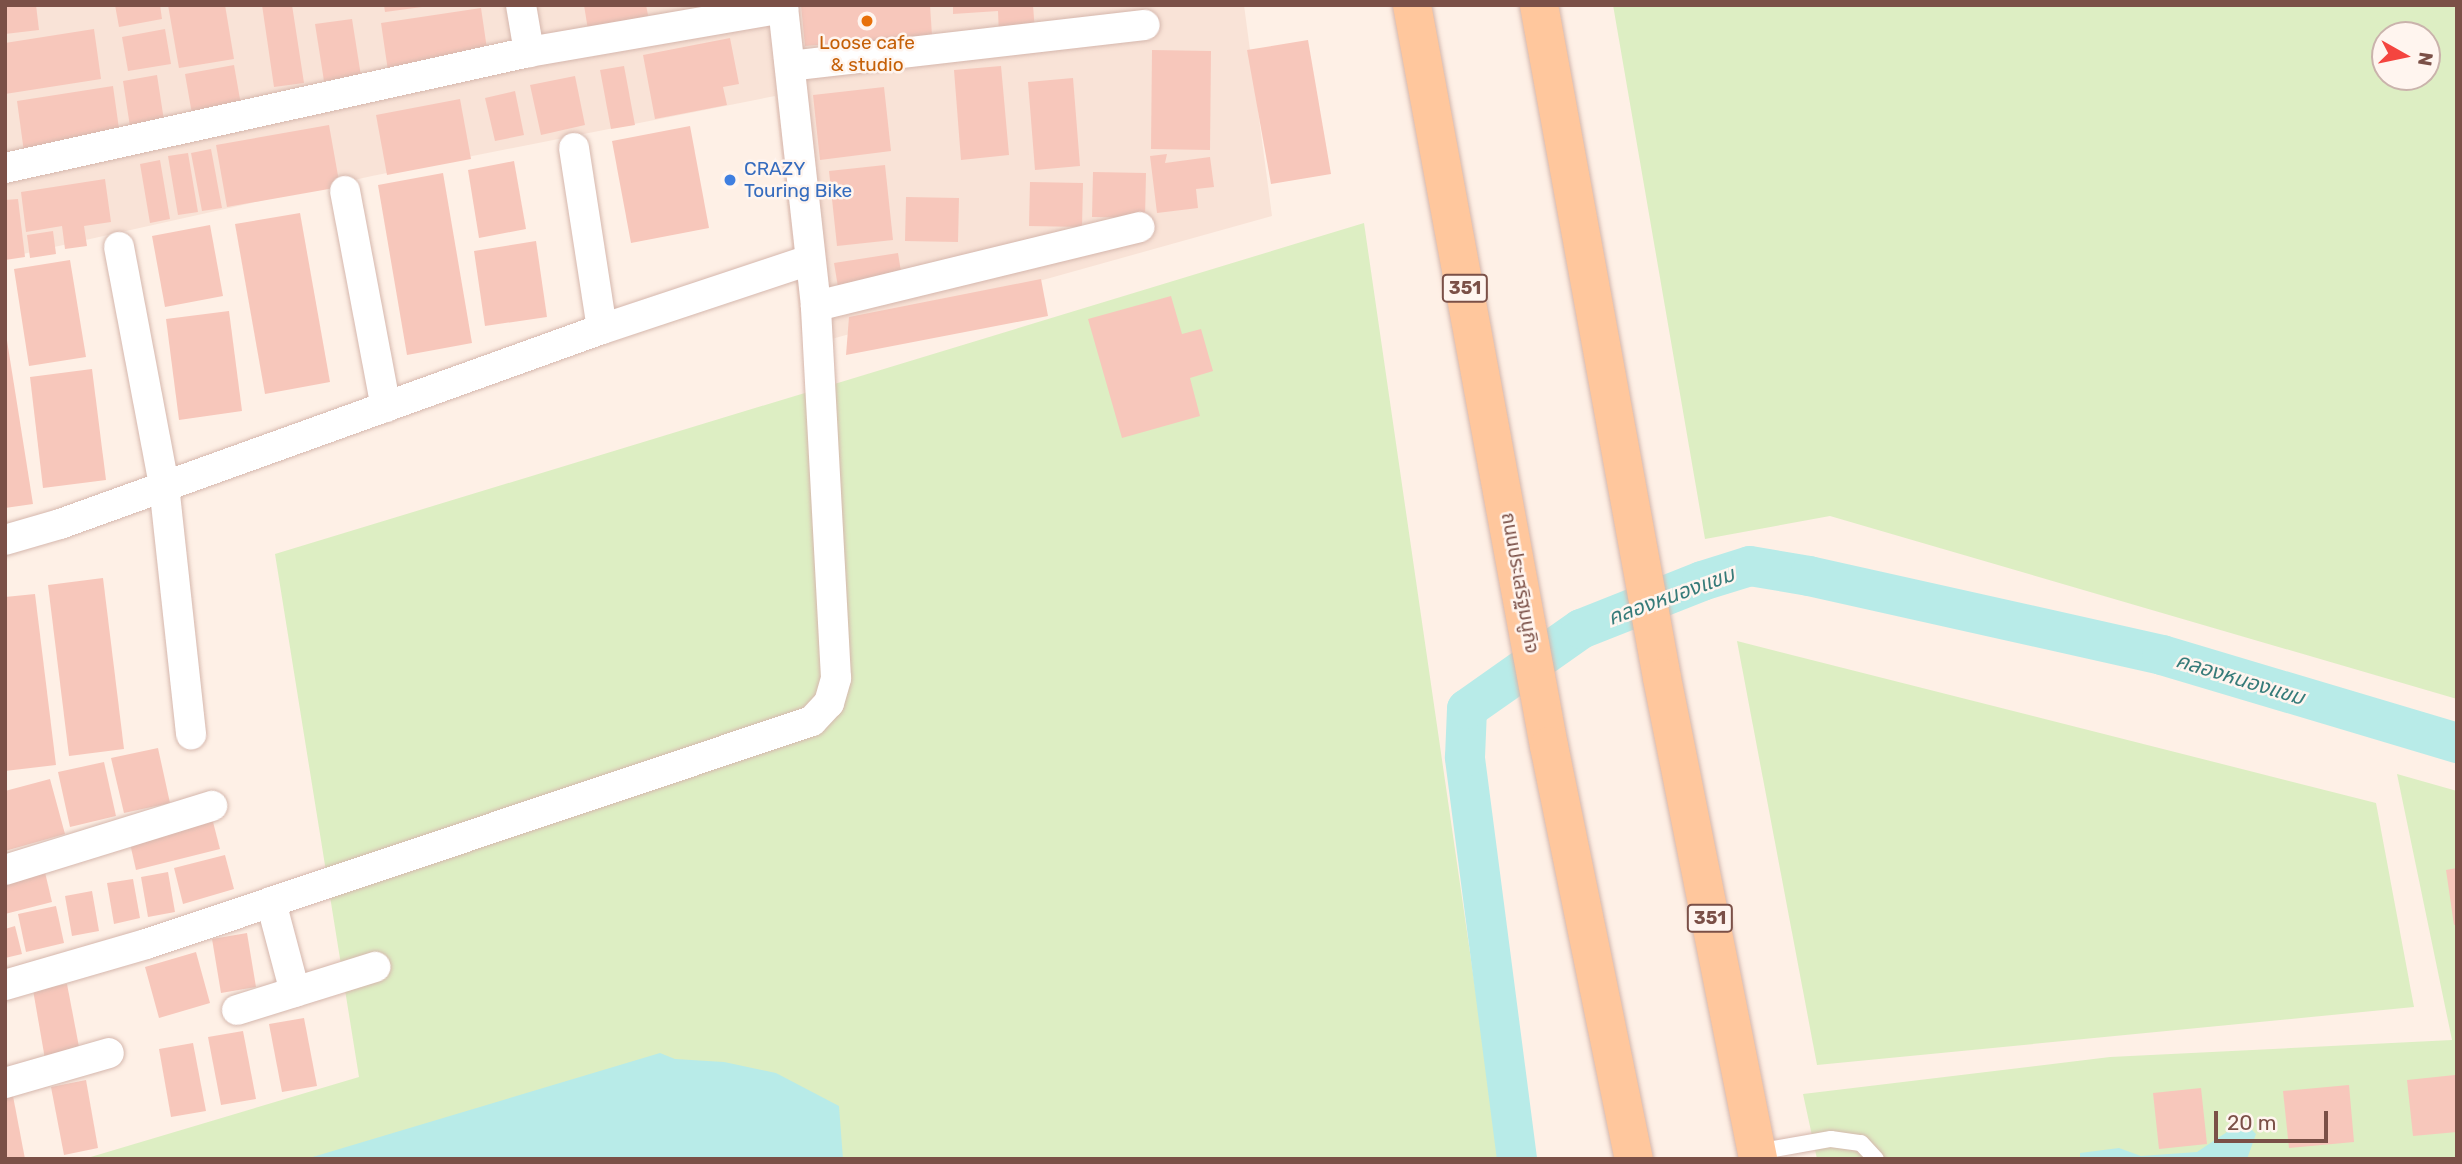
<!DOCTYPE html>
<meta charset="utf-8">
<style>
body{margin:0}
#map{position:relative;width:2462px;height:1164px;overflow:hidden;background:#fef0e6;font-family:Rubik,"Noto Sans Thai",sans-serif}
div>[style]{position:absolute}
.residential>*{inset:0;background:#f9e3d7}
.green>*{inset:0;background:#ddeec3}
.water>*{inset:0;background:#b8ebe8}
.canal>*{height:40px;margin:-20px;padding:0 20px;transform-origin:20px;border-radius:20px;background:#b8ebe8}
.building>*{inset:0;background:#f7c7bb}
.roads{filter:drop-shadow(0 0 2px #d5b7ad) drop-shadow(0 0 2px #d5b7ad)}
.service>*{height:16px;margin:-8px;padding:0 8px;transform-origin:8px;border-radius:8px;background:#fff}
.minor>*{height:30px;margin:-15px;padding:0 15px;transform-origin:15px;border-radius:15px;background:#fff}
.primary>*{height:38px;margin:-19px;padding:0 19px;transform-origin:19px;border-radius:19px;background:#ffc79d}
.dots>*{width:19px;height:19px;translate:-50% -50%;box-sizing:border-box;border:4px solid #fff5ef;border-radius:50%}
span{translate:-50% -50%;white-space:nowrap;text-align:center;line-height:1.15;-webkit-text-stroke:5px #fff5ef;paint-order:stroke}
.shield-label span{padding:2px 5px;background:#fff5ef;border:2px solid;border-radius:5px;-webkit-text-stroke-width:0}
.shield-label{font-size:18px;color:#7b5047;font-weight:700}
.food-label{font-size:19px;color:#c56008}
.shop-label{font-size:19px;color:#366cbe}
.left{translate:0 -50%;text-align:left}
.street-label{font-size:19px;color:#7b5047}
.water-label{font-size:21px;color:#367b79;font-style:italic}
.frame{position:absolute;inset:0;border:7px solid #7b5047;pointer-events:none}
.north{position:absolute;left:2371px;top:21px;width:70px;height:70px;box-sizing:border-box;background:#fff5ef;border:2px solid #cab3ac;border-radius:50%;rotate:99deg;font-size:19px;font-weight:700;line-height:28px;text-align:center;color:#7b5047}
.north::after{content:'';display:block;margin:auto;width:24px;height:32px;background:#f4453f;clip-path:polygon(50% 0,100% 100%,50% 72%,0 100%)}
.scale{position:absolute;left:2214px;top:1111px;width:114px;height:32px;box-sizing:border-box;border:4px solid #7b5047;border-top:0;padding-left:9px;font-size:21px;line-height:24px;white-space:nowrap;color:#7b5047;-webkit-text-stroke:5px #fff5ef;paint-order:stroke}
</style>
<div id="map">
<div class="residential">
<i style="clip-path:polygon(5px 5px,1244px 5px,1272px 216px,803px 347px,775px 96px,372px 176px,5px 258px)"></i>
</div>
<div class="green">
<i style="clip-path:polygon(evenodd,1613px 5px,2457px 5px,2457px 699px,1830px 516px,1705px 539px,1613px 5px,2385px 35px,2427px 35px,2427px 77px,2385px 77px,2385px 35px)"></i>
<i style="clip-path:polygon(1364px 223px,1500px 1159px,84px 1159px,359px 1077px,275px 554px)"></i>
<i style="clip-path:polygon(1737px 641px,2376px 803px,2414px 1007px,1817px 1065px)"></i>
<i style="clip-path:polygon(2397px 774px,2457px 791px,2457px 1159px,1817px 1159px,1803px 1094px,2110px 1057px,2452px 1040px)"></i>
</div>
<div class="water">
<i style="clip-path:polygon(660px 1053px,675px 1059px,724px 1062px,776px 1073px,839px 1106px,843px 1159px,306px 1159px)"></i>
<i style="clip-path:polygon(2236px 1126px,2248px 1126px,2256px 1134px,2247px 1159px,2080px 1159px,2080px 1153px,2119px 1148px,2141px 1156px,2197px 1152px)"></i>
</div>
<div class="canal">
<i style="left:1517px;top:1159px;width:405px;rotate:-97.4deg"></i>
<i style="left:1465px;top:757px;width:48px;rotate:-87.6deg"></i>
<i style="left:1467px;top:709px;width:139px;rotate:-35.1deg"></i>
<i style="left:1581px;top:629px;width:130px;rotate:-21.6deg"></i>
<i style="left:1702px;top:581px;width:50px;rotate:-17.4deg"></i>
<i style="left:1750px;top:566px;width:60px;rotate:9.6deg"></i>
<i style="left:1809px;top:576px;width:362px;rotate:12.6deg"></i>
<i style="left:2162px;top:655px;width:308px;rotate:16.6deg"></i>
</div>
<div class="building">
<i style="clip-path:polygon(5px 5px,36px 5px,39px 30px,5px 34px)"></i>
<i style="clip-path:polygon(115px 5px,160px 5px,162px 19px,119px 27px)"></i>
<i style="clip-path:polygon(168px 5px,225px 5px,234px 59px,179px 68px)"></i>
<i style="clip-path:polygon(262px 5px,292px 5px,304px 83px,274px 87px)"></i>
<i style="clip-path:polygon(384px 5px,421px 5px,422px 7px,385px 12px)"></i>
<i style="clip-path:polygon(584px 5px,646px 5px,649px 20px,588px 30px)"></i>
<i style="clip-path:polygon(801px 5px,930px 5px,932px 36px,805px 46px)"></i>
<i style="clip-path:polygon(953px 5px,1033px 5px,1035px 32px,999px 35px,998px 11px,953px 14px)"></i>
<i style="clip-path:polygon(481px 8px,488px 56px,388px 71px,381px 23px)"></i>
<i style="clip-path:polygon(352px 19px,361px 76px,324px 81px,315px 24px)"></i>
<i style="clip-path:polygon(94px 29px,101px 79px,5px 94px,5px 43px)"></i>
<i style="clip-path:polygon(165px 29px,171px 64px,128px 71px,122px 37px)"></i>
<i style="clip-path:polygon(730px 38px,739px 84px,723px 87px,727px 105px,655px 119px,643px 55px)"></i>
<i style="clip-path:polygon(1308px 40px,1331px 174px,1271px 184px,1247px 50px)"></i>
<i style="clip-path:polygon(1152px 50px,1211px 51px,1210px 150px,1151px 149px)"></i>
<i style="clip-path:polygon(234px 65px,241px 105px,192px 114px,185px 74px)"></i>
<i style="clip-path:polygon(624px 66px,635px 125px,611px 129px,600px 70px)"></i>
<i style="clip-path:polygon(1001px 66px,1009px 155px,961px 160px,954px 70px)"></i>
<i style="clip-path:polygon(157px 75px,165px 127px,131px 133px,123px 81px)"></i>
<i style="clip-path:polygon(575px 76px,585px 125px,541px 135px,530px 85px)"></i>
<i style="clip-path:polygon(1073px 78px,1080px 166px,1035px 170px,1028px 82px)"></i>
<i style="clip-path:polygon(113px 86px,120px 136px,24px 152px,17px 101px)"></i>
<i style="clip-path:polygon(884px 87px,891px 151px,820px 160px,813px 95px)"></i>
<i style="clip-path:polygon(515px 91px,524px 135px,495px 141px,485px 98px)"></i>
<i style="clip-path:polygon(460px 99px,471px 159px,387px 175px,376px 115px)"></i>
<i style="clip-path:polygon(329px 125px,340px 187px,227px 207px,216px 145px)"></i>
<i style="clip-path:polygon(690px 126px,709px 228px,631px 243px,612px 141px)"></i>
<i style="clip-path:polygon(211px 149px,222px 208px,202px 211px,191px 153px)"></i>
<i style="clip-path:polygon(188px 153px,198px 212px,178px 215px,168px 156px)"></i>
<i style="clip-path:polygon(1167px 154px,1165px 163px,1210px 157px,1214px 187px,1196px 189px,1198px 208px,1157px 213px,1150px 156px)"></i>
<i style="clip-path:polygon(160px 160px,170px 219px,150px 223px,140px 164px)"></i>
<i style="clip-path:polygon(514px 161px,526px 229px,479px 238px,468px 170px)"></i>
<i style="clip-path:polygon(885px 165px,893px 240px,837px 246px,829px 171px)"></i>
<i style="clip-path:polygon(1093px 172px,1146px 173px,1145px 218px,1092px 217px)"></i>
<i style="clip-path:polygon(443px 173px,472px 343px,407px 355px,378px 185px)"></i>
<i style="clip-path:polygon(105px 179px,111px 222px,84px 226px,87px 246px,65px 249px,62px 226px,26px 232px,21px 192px)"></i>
<i style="clip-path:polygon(1030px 182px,1083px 183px,1082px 227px,1029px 226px)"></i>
<i style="clip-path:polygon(906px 197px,959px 198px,958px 242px,905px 241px)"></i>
<i style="clip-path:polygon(18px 199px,25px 257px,5px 260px,5px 200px)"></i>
<i style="clip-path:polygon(300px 213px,330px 382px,265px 394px,235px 224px)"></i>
<i style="clip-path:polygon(210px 225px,223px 296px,165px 307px,152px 236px)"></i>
<i style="clip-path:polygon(53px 231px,56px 254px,30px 258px,27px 235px)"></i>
<i style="clip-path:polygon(536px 241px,547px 317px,485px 326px,474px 251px)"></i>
<i style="clip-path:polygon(898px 253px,902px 278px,838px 287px,834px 263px)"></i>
<i style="clip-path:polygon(70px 260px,86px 357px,29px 366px,14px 269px)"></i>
<i style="clip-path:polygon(1041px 279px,1048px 316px,846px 355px,849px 317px)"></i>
<i style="clip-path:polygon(1171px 296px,1182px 334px,1201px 329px,1213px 371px,1190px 378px,1200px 416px,1122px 438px,1088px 319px)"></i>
<i style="clip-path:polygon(229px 311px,242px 411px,179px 420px,166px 319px)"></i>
<i style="clip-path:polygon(5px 328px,33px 504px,5px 508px)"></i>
<i style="clip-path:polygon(92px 369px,106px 480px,43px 488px,30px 377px)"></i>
<i style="clip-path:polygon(103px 578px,124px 749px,69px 756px,48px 585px)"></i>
<i style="clip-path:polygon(35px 594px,56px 765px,5px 771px,5px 597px)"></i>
<i style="clip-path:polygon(158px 748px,170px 803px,124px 813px,111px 758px)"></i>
<i style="clip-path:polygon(104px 762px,116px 816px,70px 827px,58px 772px)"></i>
<i style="clip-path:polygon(50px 779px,65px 834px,5px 851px,5px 791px)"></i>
<i style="clip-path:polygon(212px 818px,220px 849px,136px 870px,129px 839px)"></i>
<i style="clip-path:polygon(225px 855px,234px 889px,183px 904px,174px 868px)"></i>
<i style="clip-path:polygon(44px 868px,52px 902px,5px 914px,5px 878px)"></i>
<i style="clip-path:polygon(2457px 868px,2457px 924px,2454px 925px,2446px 870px)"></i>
<i style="clip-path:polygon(168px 872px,175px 912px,148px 917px,141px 877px)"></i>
<i style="clip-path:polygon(133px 879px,140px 918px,114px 924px,107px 883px)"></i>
<i style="clip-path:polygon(92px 891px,99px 931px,72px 936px,65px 896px)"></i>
<i style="clip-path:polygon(56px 906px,64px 943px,26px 952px,18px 914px)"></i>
<i style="clip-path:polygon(15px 926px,22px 954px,5px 958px,5px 929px)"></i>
<i style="clip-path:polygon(247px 933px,256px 987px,221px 993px,212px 939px)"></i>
<i style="clip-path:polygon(196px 952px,210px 1003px,159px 1018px,145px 967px)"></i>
<i style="clip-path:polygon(67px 984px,80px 1052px,45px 1059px,33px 990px)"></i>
<i style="clip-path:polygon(304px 1018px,317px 1086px,282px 1092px,269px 1024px)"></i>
<i style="clip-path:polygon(243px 1031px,256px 1099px,221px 1105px,208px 1037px)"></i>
<i style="clip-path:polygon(193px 1043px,206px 1111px,171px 1117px,159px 1049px)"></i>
<i style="clip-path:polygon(2455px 1075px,2457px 1132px,2413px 1136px,2407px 1080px)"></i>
<i style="clip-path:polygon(86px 1080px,98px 1148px,64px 1155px,51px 1087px)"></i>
<i style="clip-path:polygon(2349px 1085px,2354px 1142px,2289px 1148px,2283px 1091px)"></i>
<i style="clip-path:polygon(2201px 1088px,2207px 1144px,2159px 1149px,2153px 1093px)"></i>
<i style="clip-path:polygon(13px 1096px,25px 1159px,5px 1159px,5px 1097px)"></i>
</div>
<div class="roads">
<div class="service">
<i style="left:1757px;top:1152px;width:75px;rotate:-10deg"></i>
<i style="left:1831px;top:1139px;width:30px;rotate:8deg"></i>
<i style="left:1861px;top:1143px;width:22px;rotate:47deg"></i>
</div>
<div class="minor">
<i style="left:521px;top:5px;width:48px;rotate:80.3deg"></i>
<i style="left:790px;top:66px;width:357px;rotate:-6.6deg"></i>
<i style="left:574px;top:148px;width:183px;rotate:81.2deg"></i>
<i style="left:5px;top:168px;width:537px;rotate:-12.48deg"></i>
<i style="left:529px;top:52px;width:258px;rotate:-9.8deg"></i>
<i style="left:345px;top:191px;width:220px;rotate:79.3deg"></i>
<i style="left:119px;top:247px;width:242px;rotate:79.3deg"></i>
<i style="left:164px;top:485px;width:251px;rotate:83.8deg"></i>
<i style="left:816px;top:306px;width:333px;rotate:-13.7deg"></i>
<i style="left:5px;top:540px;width:57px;rotate:-16.2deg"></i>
<i style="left:60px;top:524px;width:576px;rotate:-19.79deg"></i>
<i style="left:602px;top:329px;width:218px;rotate:-18.4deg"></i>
<i style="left:5px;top:870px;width:217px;rotate:-17.2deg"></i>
<i style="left:271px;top:902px;width:93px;rotate:75.1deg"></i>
<i style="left:5px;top:985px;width:147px;rotate:-16.2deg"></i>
<i style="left:146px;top:944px;width:702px;rotate:-18.51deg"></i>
<i style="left:812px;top:721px;width:25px;rotate:-47deg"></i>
<i style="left:829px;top:703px;width:26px;rotate:-74deg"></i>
<i style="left:836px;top:678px;width:373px;rotate:-93.1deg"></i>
<i style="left:816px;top:306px;width:303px;rotate:-96.3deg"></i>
<i style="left:237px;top:1010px;width:145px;rotate:-17.3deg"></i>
<i style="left:5px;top:1083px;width:108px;rotate:-16.1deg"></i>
</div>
<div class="primary">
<i style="left:1412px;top:5px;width:754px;rotate:79.53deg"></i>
<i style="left:1549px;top:746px;width:422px;rotate:78.4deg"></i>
<i style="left:1539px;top:5px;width:684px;rotate:79.64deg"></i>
<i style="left:1662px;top:678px;width:490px;rotate:78.7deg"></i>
</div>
</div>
<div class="dots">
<i style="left:867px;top:21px;background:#e8710a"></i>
<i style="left:730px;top:180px;background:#3f7fe0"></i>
</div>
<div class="shield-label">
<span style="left:1465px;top:288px">351</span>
<span style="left:1710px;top:918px">351</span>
</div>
<div class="food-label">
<span style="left:867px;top:54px">Loose cafe<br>&amp; studio</span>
</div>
<div class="shop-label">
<span class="left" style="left:744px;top:180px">CRAZY<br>Touring Bike</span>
</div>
<div class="street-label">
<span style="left:1520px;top:583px;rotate:80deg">ถนนประเสริฐมนูกิจ</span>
</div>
<div class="water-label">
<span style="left:1671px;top:596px;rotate:-20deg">คลองหนองแขม</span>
<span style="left:2240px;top:679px;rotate:17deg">คลองหนองแขม</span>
</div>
<div class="frame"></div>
<div class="north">N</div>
<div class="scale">20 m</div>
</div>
